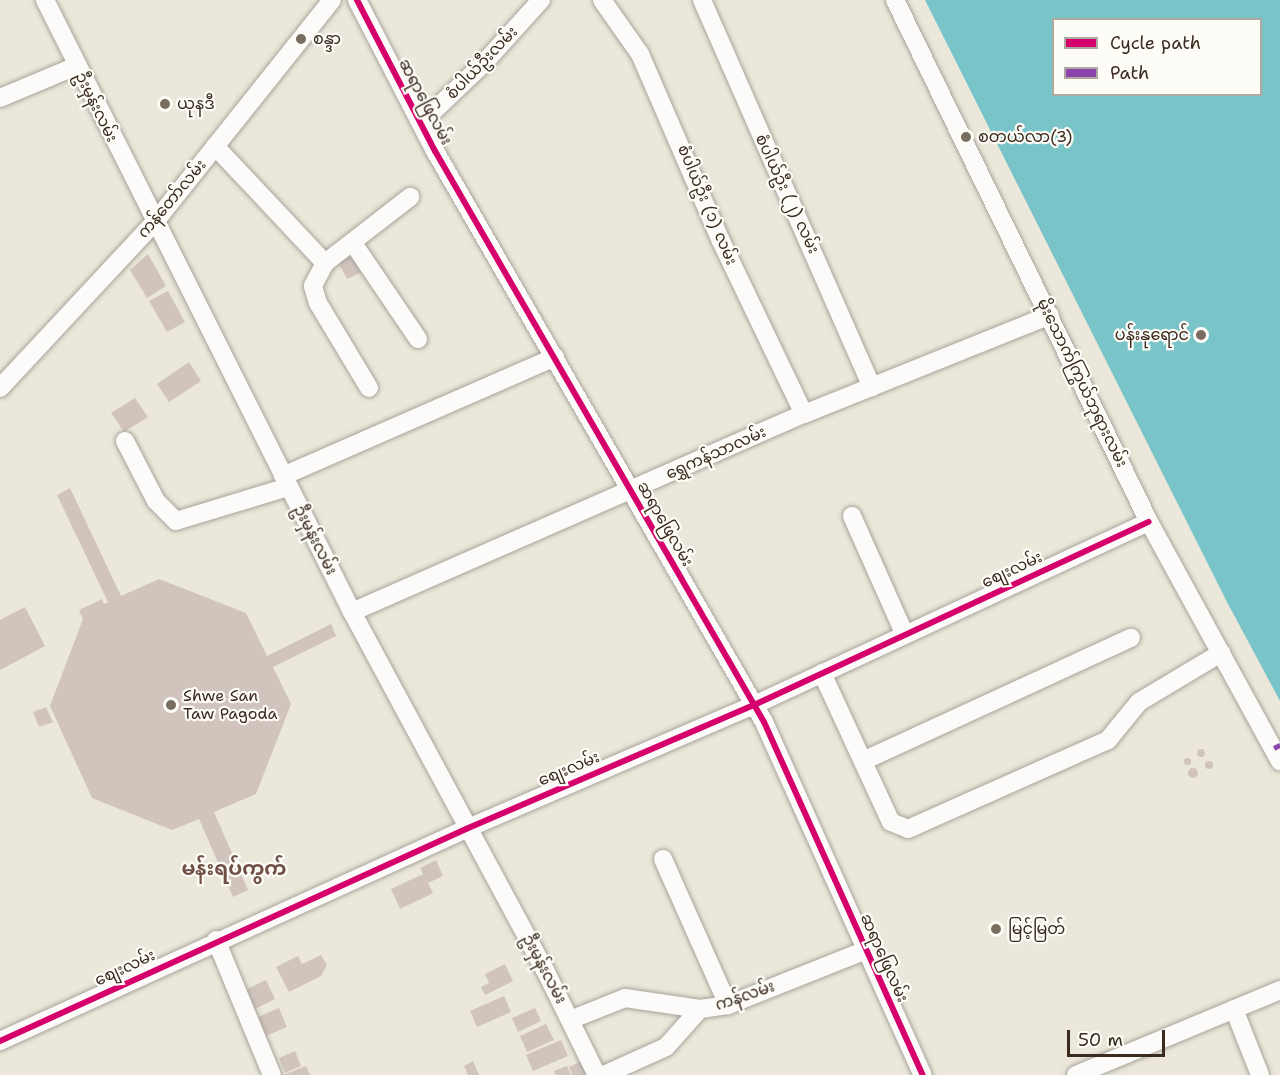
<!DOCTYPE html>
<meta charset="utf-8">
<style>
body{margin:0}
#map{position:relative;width:1280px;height:1075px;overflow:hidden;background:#ebe7da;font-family:"Shantell Sans","Noto Sans Myanmar",sans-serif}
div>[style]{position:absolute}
.water>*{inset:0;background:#78c4c8}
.building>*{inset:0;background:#d1c4bc}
.round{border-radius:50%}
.roads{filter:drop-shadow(0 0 2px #a8a49b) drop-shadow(0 0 2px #a8a49b)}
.minor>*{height:18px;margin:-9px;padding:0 9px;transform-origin:9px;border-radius:9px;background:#fcfbf9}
.quiet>*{height:4.5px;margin-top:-2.25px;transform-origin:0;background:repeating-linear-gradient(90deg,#8e44ad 0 9px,transparent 0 13.5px)}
.cycleway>*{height:6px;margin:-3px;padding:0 3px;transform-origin:3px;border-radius:3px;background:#d6006c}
.dots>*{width:16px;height:16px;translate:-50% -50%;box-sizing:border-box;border:3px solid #fdfcf7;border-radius:50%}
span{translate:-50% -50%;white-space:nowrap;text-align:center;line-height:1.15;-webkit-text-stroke:4.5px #fdfcf7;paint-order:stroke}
.poi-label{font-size:16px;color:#3b2a1e}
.left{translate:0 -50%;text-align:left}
.right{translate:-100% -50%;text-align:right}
.street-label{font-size:16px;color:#3b2a1e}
.quarter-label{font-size:20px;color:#705046;font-weight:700}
.legend{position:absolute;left:1052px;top:18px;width:210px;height:78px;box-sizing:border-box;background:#fdfcf7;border:2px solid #afa8a0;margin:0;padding:8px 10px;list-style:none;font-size:18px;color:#3b2a1e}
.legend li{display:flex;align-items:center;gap:12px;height:30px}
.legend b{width:30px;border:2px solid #afa8a0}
.scale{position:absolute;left:1067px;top:1030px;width:98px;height:27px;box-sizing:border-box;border:3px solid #3b2a1e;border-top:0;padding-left:8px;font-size:18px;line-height:21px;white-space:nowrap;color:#3b2a1e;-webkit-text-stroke:4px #fdfcf7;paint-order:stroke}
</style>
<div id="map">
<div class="water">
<i style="clip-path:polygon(evenodd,925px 0,1280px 0,1280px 701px,1227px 602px,925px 0,1054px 20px,1260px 20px,1260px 94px,1054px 94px,1054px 20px)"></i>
</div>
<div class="building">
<i style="clip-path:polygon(354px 251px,364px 271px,347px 279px,337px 260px)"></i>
<i style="clip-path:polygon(148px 254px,166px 286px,147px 298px,130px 270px)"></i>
<i style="clip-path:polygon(168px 291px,185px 322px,167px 332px,149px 301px)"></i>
<i style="clip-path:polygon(189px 362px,201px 381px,169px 402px,157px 384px)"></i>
<i style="clip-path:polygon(135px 398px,148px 417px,124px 432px,111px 413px)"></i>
<i style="clip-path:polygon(70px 488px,121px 596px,159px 579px,246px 613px,267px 656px,331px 624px,336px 636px,273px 667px,291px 704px,256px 794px,214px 812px,248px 890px,233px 897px,199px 819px,172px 830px,92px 798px,50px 706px,83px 619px,79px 610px,102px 599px,104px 604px,108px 602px,57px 495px)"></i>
<i style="clip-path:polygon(25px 607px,45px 646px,0 670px,0 620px)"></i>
<i style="clip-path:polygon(46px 707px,53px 722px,39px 727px,33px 712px)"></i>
<i class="round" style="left:1197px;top:749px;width:8px;height:8px"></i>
<i class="round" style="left:1183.5px;top:757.5px;width:7px;height:7px"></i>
<i class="round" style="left:1205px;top:761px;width:8px;height:8px"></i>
<i class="round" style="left:1188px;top:768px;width:10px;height:10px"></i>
<i style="clip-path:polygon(436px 860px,443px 876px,428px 883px,433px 893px,400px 909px,391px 889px,423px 874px,420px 868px)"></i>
<i class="round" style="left:1037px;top:928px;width:10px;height:10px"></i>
<i style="clip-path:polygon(321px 955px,327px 965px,321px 976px,289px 992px,276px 967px,298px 956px,302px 964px)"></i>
<i style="clip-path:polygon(505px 964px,513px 981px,485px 995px,481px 987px,489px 983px,485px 974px)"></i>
<i style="clip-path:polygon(266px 980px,275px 999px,255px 1009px,247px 989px)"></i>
<i style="clip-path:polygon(504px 996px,511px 1012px,477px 1027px,470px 1011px)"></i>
<i style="clip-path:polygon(279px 1008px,287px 1027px,266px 1036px,258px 1017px)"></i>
<i style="clip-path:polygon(535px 1008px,541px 1021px,518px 1032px,512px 1018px)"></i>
<i style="clip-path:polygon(546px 1024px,554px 1040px,527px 1052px,520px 1036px)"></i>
<i style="clip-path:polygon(561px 1040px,568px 1056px,533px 1071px,526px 1055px)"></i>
<i style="clip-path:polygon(295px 1051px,301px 1066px,285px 1073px,279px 1058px)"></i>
<i style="clip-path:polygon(584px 1060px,591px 1075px,572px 1075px,569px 1067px)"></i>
<i style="clip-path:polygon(473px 1061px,479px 1075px,468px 1075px,464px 1066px)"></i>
<i style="clip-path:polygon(306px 1066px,310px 1075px,283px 1075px)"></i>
<i style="clip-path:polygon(567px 1066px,571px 1075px,556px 1075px,554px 1071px)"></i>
</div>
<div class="roads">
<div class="minor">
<i style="left:45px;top:0;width:685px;rotate:63.36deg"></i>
<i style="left:352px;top:612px;width:407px;rotate:61.7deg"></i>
<i style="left:545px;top:970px;width:117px;rotate:63.7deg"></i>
<i style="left:357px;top:0;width:170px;rotate:62.7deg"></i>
<i style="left:435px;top:151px;width:659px;rotate:60.05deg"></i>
<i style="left:764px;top:722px;width:387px;rotate:65.8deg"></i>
<i style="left:602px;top:0;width:66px;rotate:54.9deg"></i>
<i style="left:640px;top:54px;width:202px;rotate:66.6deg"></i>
<i style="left:720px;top:239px;width:194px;rotate:64.4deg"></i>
<i style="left:702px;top:0;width:423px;rotate:66.3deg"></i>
<i style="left:895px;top:0;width:581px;rotate:64.05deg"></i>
<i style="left:1149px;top:522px;width:273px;rotate:61.3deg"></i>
<i style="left:0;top:98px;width:82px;rotate:-22.8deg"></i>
<i style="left:421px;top:123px;width:87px;rotate:-43.6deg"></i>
<i style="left:484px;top:63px;width:85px;rotate:-47.9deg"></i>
<i style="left:215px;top:146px;width:161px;rotate:46.8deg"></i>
<i style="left:325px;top:263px;width:108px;rotate:-37.8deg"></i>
<i style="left:353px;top:243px;width:116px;rotate:55.9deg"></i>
<i style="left:325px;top:263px;width:26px;rotate:118deg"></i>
<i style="left:313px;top:286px;width:18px;rotate:74deg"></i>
<i style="left:318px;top:303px;width:99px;rotate:59deg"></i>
<i style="left:0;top:388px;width:226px;rotate:-47deg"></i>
<i style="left:154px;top:223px;width:285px;rotate:-51.4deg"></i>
<i style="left:125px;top:441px;width:68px;rotate:62.7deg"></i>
<i style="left:156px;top:501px;width:28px;rotate:45deg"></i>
<i style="left:176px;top:521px;width:117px;rotate:-16.9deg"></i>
<i style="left:283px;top:476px;width:297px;rotate:-23.6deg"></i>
<i style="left:852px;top:516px;width:130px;rotate:66deg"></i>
<i style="left:352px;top:612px;width:493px;rotate:-23.7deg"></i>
<i style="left:804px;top:414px;width:265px;rotate:-21.9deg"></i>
<i style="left:822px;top:673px;width:164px;rotate:65.2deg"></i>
<i style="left:891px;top:822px;width:18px;rotate:22deg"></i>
<i style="left:908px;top:829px;width:219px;rotate:-24deg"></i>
<i style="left:1108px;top:740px;width:49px;rotate:-50.8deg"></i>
<i style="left:1139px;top:702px;width:96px;rotate:-30.9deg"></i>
<i style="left:863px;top:761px;width:295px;rotate:-24.7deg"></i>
<i style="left:663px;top:859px;width:160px;rotate:66deg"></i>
<i style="left:216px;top:940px;width:146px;rotate:67.5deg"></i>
<i style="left:1234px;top:1009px;width:71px;rotate:68.5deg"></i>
<i style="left:570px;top:1020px;width:59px;rotate:-21.8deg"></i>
<i style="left:625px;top:998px;width:76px;rotate:8.3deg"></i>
<i style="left:0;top:1041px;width:512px;rotate:-24.46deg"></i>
<i style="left:466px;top:829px;width:314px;rotate:-23.3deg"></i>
<i style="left:754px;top:705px;width:435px;rotate:-24.9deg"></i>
<i style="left:604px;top:1075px;width:68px;rotate:-24.3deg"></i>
<i style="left:666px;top:1047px;width:51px;rotate:-48.2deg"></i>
<i style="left:700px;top:1009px;width:28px;rotate:-8deg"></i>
<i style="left:728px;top:1005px;width:149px;rotate:-21.7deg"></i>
<i style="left:1076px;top:1075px;width:221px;rotate:-22.6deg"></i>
</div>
</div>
<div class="quiet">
<i style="left:1274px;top:748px;width:7px;rotate:-27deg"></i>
</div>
<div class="cycleway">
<i style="left:357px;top:0;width:170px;rotate:62.7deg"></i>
<i style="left:435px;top:151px;width:659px;rotate:60.05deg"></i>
<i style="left:764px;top:722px;width:387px;rotate:65.8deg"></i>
<i style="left:0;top:1041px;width:512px;rotate:-24.46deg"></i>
<i style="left:466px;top:829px;width:314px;rotate:-23.3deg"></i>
<i style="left:754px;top:705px;width:435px;rotate:-24.9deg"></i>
</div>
<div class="dots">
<i style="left:301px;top:39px;background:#796c60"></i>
<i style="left:165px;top:104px;background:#796c60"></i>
<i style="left:966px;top:137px;background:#796c60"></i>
<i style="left:1201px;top:335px;background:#796c60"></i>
<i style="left:171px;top:705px;background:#796c60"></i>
<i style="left:996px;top:929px;background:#796c60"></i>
</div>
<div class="poi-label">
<span class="left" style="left:313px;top:39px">စန္ဒာ</span>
<span class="left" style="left:177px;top:104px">ယုနဒီ</span>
<span class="left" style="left:978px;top:137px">စတယ်လာ(3)</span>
<span class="right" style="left:1189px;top:335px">ပန်းနုရောင်</span>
<span class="left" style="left:183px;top:705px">Shwe San<br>Taw Pagoda</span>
<span class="left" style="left:1008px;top:929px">မြင့်မြတ်</span>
</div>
<div class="street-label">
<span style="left:482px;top:63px;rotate:-46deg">စံပါယ်ဦးလမ်း</span>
<span style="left:425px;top:102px;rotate:62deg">ဆရာဖြေလမ်း</span>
<span style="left:96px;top:107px;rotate:64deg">ဦးမှန်းလမ်း</span>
<span style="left:787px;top:194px;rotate:65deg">စံပါယ်ဦး (၂) လမ်း</span>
<span style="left:172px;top:199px;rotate:-50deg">ကန်တော်လမ်း</span>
<span style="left:707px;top:205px;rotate:67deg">စံပါယ်ဦး (၁) လမ်း</span>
<span style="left:1082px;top:383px;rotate:64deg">မိုးသောက်ကြွယ်ဘုရားလမ်း</span>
<span style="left:716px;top:453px;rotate:-24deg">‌ရွှေကန်သာလမ်း</span>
<span style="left:665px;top:524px;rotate:60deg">ဆရာဖြေလမ်း</span>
<span style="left:315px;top:540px;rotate:63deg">ဦးမှန်းလမ်း</span>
<span style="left:1012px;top:570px;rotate:-25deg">စျေးလမ်း</span>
<span style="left:569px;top:769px;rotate:-23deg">စျေးလမ်း</span>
<span style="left:884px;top:958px;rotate:66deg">ဆရာဖြေလမ်း</span>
<span style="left:125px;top:968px;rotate:-25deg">စျေးလမ်း</span>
<span style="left:544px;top:969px;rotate:62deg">ဦးမှန်းလမ်း</span>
<span style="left:745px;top:996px;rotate:-19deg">ကန်လမ်း</span>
</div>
<div class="quarter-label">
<span style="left:234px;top:868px">မန်းရပ်ကွက်</span>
</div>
<ul class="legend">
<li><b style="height:8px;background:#d6006c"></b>Cycle path</li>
<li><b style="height:8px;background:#8e44ad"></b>Path</li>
</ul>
<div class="scale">50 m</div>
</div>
